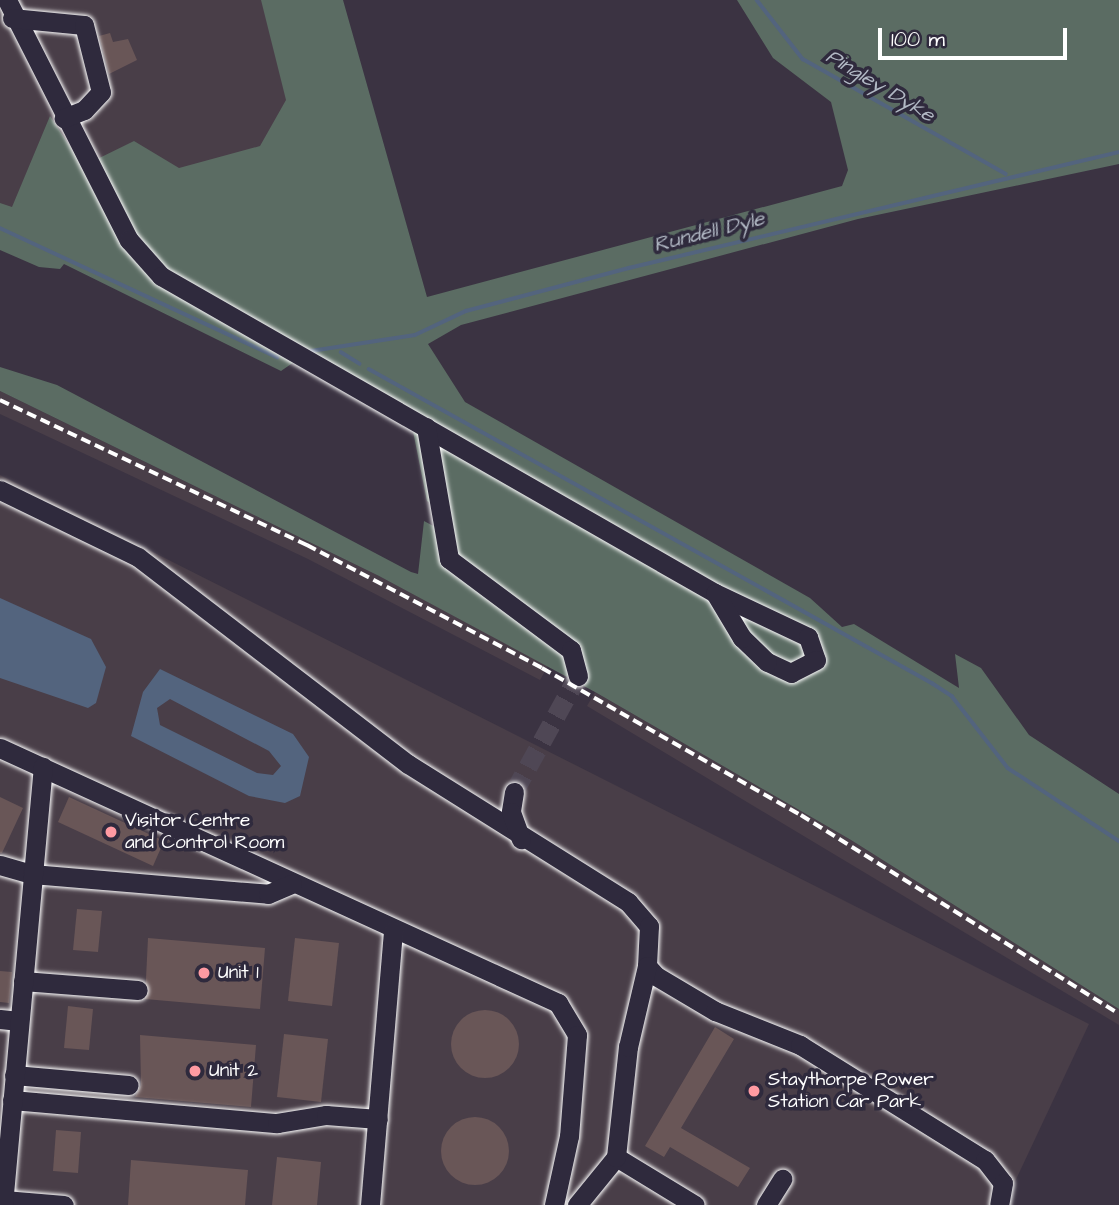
<!DOCTYPE html>
<style>
body{margin:0}
#map{position:relative;width:1119px;height:1205px;overflow:hidden;background:#3b3342;font-family:"Architects Daughter",sans-serif}
div>[style]{position:absolute}
.built>*{inset:0;background:#493e48}
.green>*{inset:0;background:#5b6c63}
.water>*{inset:0;background:#53647e}
.stream>*{height:3.5px;margin:-1.75px;padding:0 1.75px;transform-origin:1.75px;border-radius:1.75px;background:#53647e}
.building>*{inset:0;background:#695657}
.round{border-radius:50%}
.minor-tunnel>*{height:19px;margin-top:-9.5px;transform-origin:0;background:repeating-linear-gradient(90deg,#4f4755 0 19px,transparent 0 29px)}
.roads{filter:drop-shadow(0 0 2px #fff) drop-shadow(0 0 2px #fff)}
.minor>*{height:19px;margin:-9.5px;padding:0 9.5px;transform-origin:9.5px;border-radius:9.5px;background:#2f2a3d}
.rail>*{height:3.5px;margin-top:-1.75px;transform-origin:0;background:repeating-linear-gradient(90deg,#fff 0 10px,transparent 0 15px)}
.dots>*{width:19px;height:19px;translate:-50% -50%;box-sizing:border-box;border:4px solid #2f2a3d;border-radius:50%}
span{translate:-50% -50%;white-space:nowrap;text-align:center;line-height:1.15;-webkit-text-stroke:7px #2f2a3d;paint-order:stroke}
.poi-label{font-size:19px;color:#fff}
.left{translate:0 -50%;text-align:left}
.water-label{font-size:21px;color:#b2b9c5;font-style:italic}
.scale{position:absolute;left:878px;top:28px;width:189px;height:32px;box-sizing:border-box;border:4px solid #fff;border-top:0;padding-left:9px;font-size:21px;line-height:24px;white-space:nowrap;color:#fff;-webkit-text-stroke:5px #2f2a3d;paint-order:stroke}
</style>
<div id="map">
<div class="built">
<i style="clip-path:polygon(0 0,317px 0,358px 175px,0 235px)"></i>
<i style="clip-path:polygon(0 391px,379px 576px,548px 666px,540px 680px,308px 559px,0 414px)"></i>
<i style="clip-path:polygon(0 475px,1089px 1024px,1004px 1205px,0 1205px)"></i>
<i style="clip-path:polygon(595px 692px,851px 840px,1119px 1009px,1119px 1025px,587px 706px)"></i>
</div>
<div class="green">
<i style="clip-path:polygon(261px 0,343px 0,427px 297px,842px 186px,848px 170px,831px 102px,773px 58px,737px 0,1119px 0,1119px 164px,858px 219px,461px 325px,428px 344px,465px 402px,810px 598px,842px 627px,854px 624px,959px 688px,955px 654px,981px 668px,1029px 735px,1119px 794px,1119px 1009px,851px 840px,595px 692px,379px 576px,0 391px,0 367px,57px 385px,411px 572px,418px 574px,424px 521px,454px 537px,450px 514px,427px 501px,412px 426px,294px 362px,281px 371px,64px 264px,60px 269px,39px 267px,0 250px,0 203px,12px 207px,50px 116px,83px 166px,134px 141px,179px 168px,260px 146px,286px 100px)"></i>
</div>
<div class="water">
<i style="clip-path:polygon(0 598px,91px 639px,106px 667px,96px 703px,88px 708px,0 678px)"></i>
<i style="clip-path:polygon(evenodd,160px 669px,293px 734px,309px 757px,300px 796px,285px 803px,249px 796px,131px 736px,143px 692px,160px 669px,170px 699px,269px 751px,281px 766px,273px 775px,257px 773px,160px 725px,157px 708px,170px 699px)"></i>
</div>
<div class="stream">
<i style="left:757px;top:0;width:75px;rotate:52.1deg"></i>
<i style="left:803px;top:59px;width:233px;rotate:29.5deg"></i>
<i style="left:0;top:228px;width:306px;rotate:25deg"></i>
<i style="left:311px;top:351px;width:105px;rotate:-8.7deg"></i>
<i style="left:415px;top:335px;width:56px;rotate:-25.2deg"></i>
<i style="left:466px;top:311px;width:169px;rotate:-14.8deg"></i>
<i style="left:629px;top:268px;width:504px;rotate:-13.32deg"></i>
<i style="left:341px;top:352px;width:22px;rotate:32deg"></i>
<i style="left:369px;top:369px;width:645px;rotate:29.15deg"></i>
<i style="left:932px;top:683px;width:24px;rotate:33deg"></i>
<i style="left:952px;top:696px;width:91px;rotate:52.1deg"></i>
<i style="left:1008px;top:768px;width:133px;rotate:33.3deg"></i>
</div>
<div class="building">
<i style="clip-path:polygon(110px 33px,113px 42px,128px 39px,137px 60px,109px 74px,99px 36px)"></i>
<i style="clip-path:polygon(0 797px,23px 808px,2px 853px,0 853px)"></i>
<i style="clip-path:polygon(69px 797px,164px 841px,153px 866px,58px 822px)"></i>
<i style="clip-path:polygon(77px 909px,102px 911px,98px 952px,73px 950px)"></i>
<i style="clip-path:polygon(148px 938px,265px 948px,260px 1009px,145px 999px)"></i>
<i style="clip-path:polygon(295px 938px,339px 943px,332px 1006px,288px 1001px)"></i>
<i style="clip-path:polygon(0 971px,12px 972px,9px 1003px,0 1002px)"></i>
<i style="clip-path:polygon(68px 1006px,93px 1009px,89px 1050px,64px 1048px)"></i>
<i class="round" style="left:451px;top:1010px;width:68px;height:68px"></i>
<i style="clip-path:polygon(715px 1027px,734px 1039px,681px 1128px,750px 1168px,738px 1187px,670px 1147px,664px 1157px,645px 1146px)"></i>
<i style="clip-path:polygon(284px 1034px,328px 1039px,321px 1102px,277px 1097px)"></i>
<i style="clip-path:polygon(140px 1035px,256px 1045px,251px 1107px,135px 1097px,141px 1085px)"></i>
<i class="round" style="left:441px;top:1117px;width:68px;height:68px"></i>
<i style="clip-path:polygon(56px 1130px,81px 1132px,78px 1173px,53px 1171px)"></i>
<i style="clip-path:polygon(277px 1157px,321px 1162px,317px 1205px,272px 1205px)"></i>
<i style="clip-path:polygon(131px 1160px,248px 1170px,245px 1205px,128px 1205px)"></i>
</div>
<div class="minor-tunnel">
<i style="left:514px;top:792px;width:132px;rotate:-61.1deg"></i>
</div>
<div class="roads">
<div class="minor">
<i style="left:7px;top:0;width:269px;rotate:63.1deg"></i>
<i style="left:129px;top:240px;width:48px;rotate:48.4deg"></i>
<i style="left:161px;top:276px;width:638px;rotate:29.78deg"></i>
<i style="left:715px;top:593px;width:103px;rotate:25.3deg"></i>
<i style="left:808px;top:637px;width:24px;rotate:71deg"></i>
<i style="left:816px;top:660px;width:28px;rotate:153deg"></i>
<i style="left:791px;top:673px;width:26px;rotate:-155deg"></i>
<i style="left:767px;top:662px;width:35px;rotate:-136deg"></i>
<i style="left:742px;top:638px;width:52px;rotate:-121deg"></i>
<i style="left:12px;top:18px;width:72px;rotate:5.6deg"></i>
<i style="left:84px;top:25px;width:69px;rotate:75.8deg"></i>
<i style="left:101px;top:92px;width:25px;rotate:133deg"></i>
<i style="left:84px;top:110px;width:22px;rotate:158deg"></i>
<i style="left:426px;top:427px;width:134px;rotate:80.1deg"></i>
<i style="left:449px;top:559px;width:152px;rotate:36.7deg"></i>
<i style="left:571px;top:650px;width:27px;rotate:75deg"></i>
<i style="left:0;top:490px;width:153px;rotate:25.9deg"></i>
<i style="left:138px;top:557px;width:340px;rotate:37.5deg"></i>
<i style="left:408px;top:764px;width:260px;rotate:32.1deg"></i>
<i style="left:628px;top:902px;width:32px;rotate:49deg"></i>
<i style="left:649px;top:926px;width:40px;rotate:92.9deg"></i>
<i style="left:647px;top:966px;width:13px;rotate:48deg"></i>
<i style="left:656px;top:976px;width:69px;rotate:30.7deg"></i>
<i style="left:715px;top:1011px;width:92px;rotate:21.8deg"></i>
<i style="left:800px;top:1045px;width:218px;rotate:31.9deg"></i>
<i style="left:985px;top:1160px;width:29px;rotate:52deg"></i>
<i style="left:1003px;top:1183px;width:22px;rotate:100deg"></i>
<i style="left:0;top:748px;width:614px;rotate:24.56deg"></i>
<i style="left:558px;top:1003px;width:37px;rotate:59deg"></i>
<i style="left:577px;top:1035px;width:101px;rotate:94.5deg"></i>
<i style="left:569px;top:1136px;width:71px;rotate:102.3deg"></i>
<i style="left:514px;top:792px;width:20px;rotate:99deg"></i>
<i style="left:511px;top:812px;width:29px;rotate:70deg"></i>
<i style="left:0;top:865px;width:33px;rotate:16deg"></i>
<i style="left:32px;top:874px;width:237px;rotate:4.8deg"></i>
<i style="left:268px;top:894px;width:26px;rotate:-23deg"></i>
<i style="left:23px;top:981px;width:115px;rotate:4.5deg"></i>
<i style="left:0;top:1019px;width:19px;rotate:6deg"></i>
<i style="left:14px;top:1075px;width:115px;rotate:5deg"></i>
<i style="left:12px;top:1100px;width:266px;rotate:5deg"></i>
<i style="left:277px;top:1123px;width:50px;rotate:-9.3deg"></i>
<i style="left:326px;top:1115px;width:52px;rotate:4.4deg"></i>
<i style="left:616px;top:1157px;width:92px;rotate:31.3deg"></i>
<i style="left:4px;top:1200px;width:60px;rotate:4.8deg"></i>
<i style="left:3px;top:1205px;width:440px;rotate:-84.8deg"></i>
<i style="left:370px;top:1205px;width:275px;rotate:-85.2deg"></i>
<i style="left:577px;top:1205px;width:62px;rotate:-50.9deg"></i>
<i style="left:616px;top:1157px;width:111px;rotate:-83.8deg"></i>
<i style="left:628px;top:1047px;width:83px;rotate:-76.8deg"></i>
<i style="left:766px;top:1205px;width:31px;rotate:-58deg"></i>
</div>
</div>
<div class="rail">
<i style="left:0;top:400px;width:340px;rotate:25.3deg"></i>
<i style="left:307px;top:545px;width:265px;rotate:27.6deg"></i>
<i style="left:542px;top:668px;width:298px;rotate:29.6deg"></i>
<i style="left:801px;top:815px;width:375px;rotate:32deg"></i>
</div>
<div class="dots">
<i style="left:111px;top:832px;background:#ff9aa2"></i>
<i style="left:204px;top:973px;background:#ff9aa2"></i>
<i style="left:195px;top:1071px;background:#ff9aa2"></i>
<i style="left:754px;top:1091px;background:#ff9aa2"></i>
</div>
<div class="poi-label">
<span class="left" style="left:125px;top:832px">Visitor Centre<br>and Control Room</span>
<span class="left" style="left:218px;top:973px">Unit 1</span>
<span class="left" style="left:209px;top:1071px">Unit 2</span>
<span class="left" style="left:768px;top:1091px">Staythorpe Power<br>Station Car Park</span>
</div>
<div class="water-label">
<span style="left:880px;top:86px;rotate:31deg">Pingley Dyke</span>
<span style="left:709px;top:232px;rotate:-14deg">Rundell Dyle</span>
</div>
<div class="scale">100 m</div>
</div>
